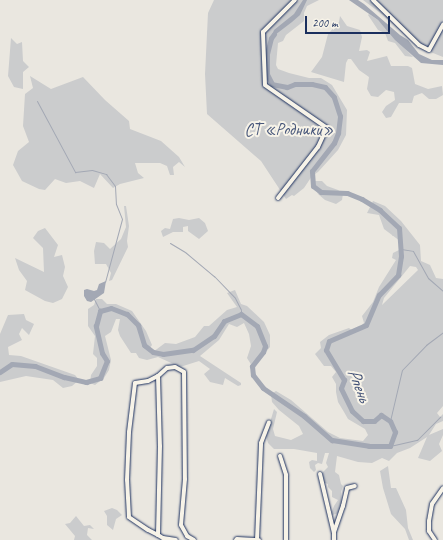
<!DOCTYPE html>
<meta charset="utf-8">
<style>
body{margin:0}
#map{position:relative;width:443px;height:540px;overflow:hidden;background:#eae7e0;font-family:Caveat,sans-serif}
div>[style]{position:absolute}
.green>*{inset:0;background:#cbcccd}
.water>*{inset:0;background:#a3a8b4}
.stream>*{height:1px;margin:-0.5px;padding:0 0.5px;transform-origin:0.5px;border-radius:0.5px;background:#a3a8b4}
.river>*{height:5px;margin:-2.5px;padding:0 2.5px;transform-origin:2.5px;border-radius:2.5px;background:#a3a8b4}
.roads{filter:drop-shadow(0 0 1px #1b2f5e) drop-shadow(0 0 1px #1b2f5e)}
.minor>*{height:4px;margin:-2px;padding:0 2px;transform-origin:2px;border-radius:2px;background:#f7f3e8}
span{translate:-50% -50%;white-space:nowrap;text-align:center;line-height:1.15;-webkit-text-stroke:4px #f7f3e8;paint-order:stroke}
.park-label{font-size:17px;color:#47567a}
.water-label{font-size:18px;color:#445378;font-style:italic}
.scale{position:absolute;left:305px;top:16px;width:85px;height:18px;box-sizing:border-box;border:2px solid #1b2f5e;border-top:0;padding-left:5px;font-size:12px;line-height:14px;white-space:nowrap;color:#1b2f5e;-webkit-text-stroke:3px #f7f3e8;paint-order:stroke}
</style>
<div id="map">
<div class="green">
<i style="clip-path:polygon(214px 0,319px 0,307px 6px,304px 13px,304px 21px,286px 35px,283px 41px,278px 43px,276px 65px,278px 69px,289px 73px,309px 78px,321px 78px,332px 85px,347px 110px,346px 135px,338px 150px,318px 172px,312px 176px,304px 188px,294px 196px,292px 195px,286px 199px,261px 161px,207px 114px,205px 74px,208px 13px)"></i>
<i style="clip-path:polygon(363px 0,443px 0,443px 57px,418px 47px,383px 15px)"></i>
<i style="clip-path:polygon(369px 14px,378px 20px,413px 57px,405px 56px,395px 43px,388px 41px,385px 33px,378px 30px,368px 15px)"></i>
<i style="clip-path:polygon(340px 16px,347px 26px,360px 30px,362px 37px,359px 51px,367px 50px,370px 52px,367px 61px,387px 56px,391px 66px,408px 66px,412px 68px,415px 84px,428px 89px,442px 86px,443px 95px,436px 99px,429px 99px,422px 93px,414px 96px,412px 103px,399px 103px,391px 117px,386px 118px,382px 112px,386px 106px,395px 100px,394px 92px,386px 90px,378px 97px,371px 96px,367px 89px,369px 77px,359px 70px,351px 59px,348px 59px,346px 63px,344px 82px,311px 72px,322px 57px,328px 34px,339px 22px)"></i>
<i style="clip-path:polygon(11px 38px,17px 44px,22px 42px,23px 61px,29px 67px,23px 72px,23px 89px,14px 87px,8px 76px)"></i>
<i style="clip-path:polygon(30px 76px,51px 89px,83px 77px,105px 100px,129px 121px,130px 129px,161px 141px,179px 157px,185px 167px,179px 162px,173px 167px,174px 175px,170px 175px,167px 166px,160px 163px,135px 163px,138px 173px,144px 178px,120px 184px,113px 188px,100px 174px,94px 188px,80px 181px,66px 183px,55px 179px,45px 190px,39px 189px,22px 181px,13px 165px,18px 151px,29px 142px,23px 126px,25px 94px,33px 88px)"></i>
<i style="clip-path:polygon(312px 181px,322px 181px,327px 186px,338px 190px,343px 194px,342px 200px,336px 204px,325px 200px,318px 194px)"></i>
<i style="clip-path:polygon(evenodd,373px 201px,385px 206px,401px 221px,420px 245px,421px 261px,430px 265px,436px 278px,443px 279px,443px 406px,437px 413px,440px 417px,443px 414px,443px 421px,436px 424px,429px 435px,443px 429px,443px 435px,439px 444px,442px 451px,430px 461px,418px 458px,427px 437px,410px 448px,397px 453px,389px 461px,382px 458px,372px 463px,358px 462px,337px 456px,335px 472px,339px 475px,341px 484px,343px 486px,341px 492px,342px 504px,339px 513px,332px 515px,331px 514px,334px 506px,338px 500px,332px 497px,332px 491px,328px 487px,328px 484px,322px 482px,322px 473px,328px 467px,326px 463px,329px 453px,325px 453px,322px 464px,318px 463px,315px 465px,316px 470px,314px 472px,310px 468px,309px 462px,312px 460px,317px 461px,317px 453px,294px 449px,274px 449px,268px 443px,266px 436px,274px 409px,277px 412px,273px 429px,275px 436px,291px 440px,303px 434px,299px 426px,279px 410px,272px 402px,271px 394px,276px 391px,291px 400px,328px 432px,340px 438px,363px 441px,368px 435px,365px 429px,348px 419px,344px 412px,338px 402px,336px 392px,336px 384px,332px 377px,336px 372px,331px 366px,324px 366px,315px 354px,321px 348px,320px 342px,329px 335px,349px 328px,354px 332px,364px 323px,362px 316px,373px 302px,379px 287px,396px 260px,392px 258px,393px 253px,401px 249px,400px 241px,384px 229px,379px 215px,367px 213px,373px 201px,410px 266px,416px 267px,418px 270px,382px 305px,384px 298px,410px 266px)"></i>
<i style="clip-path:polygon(124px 206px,126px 206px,129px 226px,127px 241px,128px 247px,112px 280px,109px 281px,111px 273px,106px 264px,95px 264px,94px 251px,96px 242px,104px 243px,110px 249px,121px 239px,126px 227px)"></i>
<i style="clip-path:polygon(179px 218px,189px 220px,199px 218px,205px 223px,208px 231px,199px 239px,188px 231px,188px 226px,183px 227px,183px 232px,173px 232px,163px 237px,161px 231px,165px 228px,170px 229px,173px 219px)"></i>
<i style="clip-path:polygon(45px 228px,58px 245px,54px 257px,62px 255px,65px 267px,63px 276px,68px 287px,62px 299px,53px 303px,45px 301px,25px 290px,27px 281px,19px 270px,15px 258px,44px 272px,43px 248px,33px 238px,38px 231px)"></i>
<i style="clip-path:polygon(235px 290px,241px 304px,247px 306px,264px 322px,270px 335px,270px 347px,255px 366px,252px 366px,247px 358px,251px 346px,249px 334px,244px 323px,237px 327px,229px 324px,219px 340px,200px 356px,241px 383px,241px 385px,238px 386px,225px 378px,223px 385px,210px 382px,204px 374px,210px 369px,199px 361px,180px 367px,158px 357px,147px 360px,139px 358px,136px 353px,131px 353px,120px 336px,118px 330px,120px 319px,116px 319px,111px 332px,105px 336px,111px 360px,109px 370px,104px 378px,95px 385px,90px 383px,91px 375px,97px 366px,97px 358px,93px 354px,95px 336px,88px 326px,88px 309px,94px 305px,96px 299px,102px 299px,107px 304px,116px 304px,132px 311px,146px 331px,152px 345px,149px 349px,153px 352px,165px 343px,176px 344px,195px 337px,204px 326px,209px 326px,227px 310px,237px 307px,227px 293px)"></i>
<i style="clip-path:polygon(24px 314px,26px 320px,34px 324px,29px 335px,22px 328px,19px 334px,22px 340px,8px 347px,9px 355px,21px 356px,75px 375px,79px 380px,72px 386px,63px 388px,53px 380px,26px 376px,0 382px,0 334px,8px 315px)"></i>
<i style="clip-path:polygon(388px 466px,391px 488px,396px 488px,406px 510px,408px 528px,413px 540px,409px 540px,405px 529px,391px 514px,383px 488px,380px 471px)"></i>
<i style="clip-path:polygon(112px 508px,117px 510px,122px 515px,116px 519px,113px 530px,107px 525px,107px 516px,104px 511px)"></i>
<i style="clip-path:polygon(76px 516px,84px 526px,90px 525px,94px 529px,88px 528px,87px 535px,92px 540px,74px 540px,75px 536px,65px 524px,70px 523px)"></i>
</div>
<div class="water">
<i style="clip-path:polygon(303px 0,307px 0,300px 15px,292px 22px,271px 38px,274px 30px,294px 14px)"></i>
<i style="clip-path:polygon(349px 0,358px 0,364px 4px,400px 35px,408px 40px,419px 54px,432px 60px,443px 60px,443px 65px,421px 63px,395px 40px,378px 20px)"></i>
<i style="clip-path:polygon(106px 281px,104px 293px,91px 302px,87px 301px,84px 296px,84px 290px,87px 289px,94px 291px,97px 290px,99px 284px)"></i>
</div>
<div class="stream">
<i style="left:37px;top:101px;width:81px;rotate:61.8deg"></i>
<i style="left:75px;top:172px;width:17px;rotate:-7deg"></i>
<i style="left:92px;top:170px;width:15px;rotate:16deg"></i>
<i style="left:106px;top:174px;width:15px;rotate:53deg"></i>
<i style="left:115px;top:186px;width:18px;rotate:87deg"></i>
<i style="left:116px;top:204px;width:16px;rotate:68deg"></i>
<i style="left:122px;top:219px;width:65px;rotate:105.1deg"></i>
<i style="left:170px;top:243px;width:17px;rotate:31deg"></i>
<i style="left:185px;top:252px;width:38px;rotate:40deg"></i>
<i style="left:214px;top:276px;width:30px;rotate:46deg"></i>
<i style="left:235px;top:298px;width:13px;rotate:63deg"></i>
<i style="left:241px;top:310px;width:4px;rotate:90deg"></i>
<i style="left:401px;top:249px;width:12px;rotate:9deg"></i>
<i style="left:413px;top:251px;width:31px;rotate:61deg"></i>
<i style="left:428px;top:278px;width:20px;rotate:41deg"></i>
<i style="left:94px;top:299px;width:13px;rotate:63deg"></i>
<i style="left:390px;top:421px;width:52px;rotate:-76.8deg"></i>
<i style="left:402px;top:370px;width:35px;rotate:-46deg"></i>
<i style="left:426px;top:345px;width:21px;rotate:-37deg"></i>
<i style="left:390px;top:446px;width:28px;rotate:-13deg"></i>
<i style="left:417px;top:440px;width:33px;rotate:-45deg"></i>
</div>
<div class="river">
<i style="left:0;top:372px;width:14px;rotate:-34deg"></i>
<i style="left:12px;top:364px;width:23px;rotate:5deg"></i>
<i style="left:35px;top:366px;width:31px;rotate:21deg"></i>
<i style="left:64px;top:377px;width:23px;rotate:13deg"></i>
<i style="left:86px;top:382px;width:15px;rotate:-16deg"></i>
<i style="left:100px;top:378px;width:18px;rotate:-68deg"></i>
<i style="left:107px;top:361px;width:9px;rotate:-122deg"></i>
<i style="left:102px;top:353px;width:28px;rotate:-103deg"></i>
<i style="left:96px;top:326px;width:16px;rotate:-75deg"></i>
<i style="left:100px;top:311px;width:11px;rotate:-15deg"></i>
<i style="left:111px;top:308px;width:17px;rotate:21deg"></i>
<i style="left:127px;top:314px;width:16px;rotate:45deg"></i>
<i style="left:138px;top:325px;width:21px;rotate:73deg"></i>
<i style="left:144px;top:345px;width:11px;rotate:38deg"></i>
<i style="left:153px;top:352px;width:10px;rotate:11deg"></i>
<i style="left:163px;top:354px;width:30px;rotate:-8deg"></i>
<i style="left:193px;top:350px;width:25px;rotate:-34deg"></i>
<i style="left:214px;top:336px;width:18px;rotate:-56deg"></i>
<i style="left:224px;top:321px;width:18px;rotate:-22deg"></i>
<i style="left:241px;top:314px;width:20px;rotate:37deg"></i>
<i style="left:257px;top:326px;width:22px;rotate:68deg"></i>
<i style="left:265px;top:346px;width:6px;rotate:108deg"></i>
<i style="left:263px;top:352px;width:18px;rotate:128deg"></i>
<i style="left:252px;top:366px;width:9px;rotate:84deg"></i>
<i style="left:253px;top:375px;width:16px;rotate:52deg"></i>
<i style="left:263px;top:388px;width:50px;rotate:34.3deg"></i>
<i style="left:304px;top:416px;width:37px;rotate:41deg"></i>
<i style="left:332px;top:440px;width:37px;rotate:9deg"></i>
<i style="left:369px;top:446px;width:21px"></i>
<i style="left:390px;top:446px;width:15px;rotate:-70deg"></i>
<i style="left:395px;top:432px;width:12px;rotate:-114deg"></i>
<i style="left:390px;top:421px;width:11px;rotate:-146deg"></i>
<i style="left:381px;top:415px;width:9px;rotate:139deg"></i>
<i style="left:374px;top:421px;width:11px;rotate:180deg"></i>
<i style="left:363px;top:421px;width:15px;rotate:-138deg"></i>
<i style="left:352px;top:411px;width:25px;rotate:-116deg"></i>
<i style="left:341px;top:388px;width:9px;rotate:-69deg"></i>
<i style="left:344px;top:380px;width:35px;rotate:-121deg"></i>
<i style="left:326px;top:350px;width:9px;rotate:-72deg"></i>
<i style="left:329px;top:341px;width:40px;rotate:-23.4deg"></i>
<i style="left:366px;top:325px;width:33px;rotate:-67deg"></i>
<i style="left:379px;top:295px;width:28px;rotate:-46deg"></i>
<i style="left:398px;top:275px;width:19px;rotate:-81deg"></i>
<i style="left:401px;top:256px;width:28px;rotate:-94deg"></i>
<i style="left:399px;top:228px;width:26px;rotate:-137deg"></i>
<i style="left:380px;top:210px;width:21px;rotate:-149deg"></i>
<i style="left:362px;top:199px;width:16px;rotate:-158deg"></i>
<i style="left:347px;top:193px;width:26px;rotate:-178deg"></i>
<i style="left:321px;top:192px;width:10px;rotate:-143deg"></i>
<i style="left:313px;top:186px;width:15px;rotate:-94deg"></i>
<i style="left:312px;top:171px;width:36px;rotate:-52deg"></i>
<i style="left:334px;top:143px;width:11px;rotate:-68deg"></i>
<i style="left:338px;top:133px;width:17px;rotate:-83deg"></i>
<i style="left:340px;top:116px;width:20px;rotate:-108deg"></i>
<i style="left:334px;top:97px;width:13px;rotate:-132deg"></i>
<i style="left:325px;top:87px;width:13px;rotate:-167deg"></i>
<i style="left:312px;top:84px;width:17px;rotate:180deg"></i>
<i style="left:295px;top:84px;width:9px;rotate:159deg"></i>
<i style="left:287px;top:87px;width:15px;rotate:-169deg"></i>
<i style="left:272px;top:84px;width:11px;rotate:-117deg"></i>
<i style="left:267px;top:74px;width:20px;rotate:-90deg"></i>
<i style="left:267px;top:54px;width:16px;rotate:-76deg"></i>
<i style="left:271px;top:38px;width:5px;rotate:-53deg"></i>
</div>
<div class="roads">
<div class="minor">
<i style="left:373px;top:0;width:64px;rotate:44.4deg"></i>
<i style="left:419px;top:45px;width:11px;rotate:27deg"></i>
<i style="left:429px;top:50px;width:29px;rotate:-61deg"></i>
<i style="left:278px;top:198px;width:65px;rotate:-51.9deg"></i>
<i style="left:318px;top:147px;width:21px;rotate:-65deg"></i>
<i style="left:327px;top:128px;width:75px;rotate:-145.3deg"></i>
<i style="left:265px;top:85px;width:53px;rotate:-92.2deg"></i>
<i style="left:263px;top:32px;width:45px;rotate:-45deg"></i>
<i style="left:158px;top:376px;width:70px;rotate:88.4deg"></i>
<i style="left:160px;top:446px;width:89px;rotate:91.3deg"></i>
<i style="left:158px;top:535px;width:6px;rotate:31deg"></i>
<i style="left:163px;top:538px;width:13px;rotate:9deg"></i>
<i style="left:280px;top:456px;width:20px;rotate:72deg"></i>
<i style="left:286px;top:475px;width:65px;rotate:90deg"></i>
<i style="left:320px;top:474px;width:61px;rotate:76.7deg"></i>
<i style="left:334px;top:533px;width:7px;rotate:90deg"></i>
<i style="left:334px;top:532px;width:28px;rotate:-71deg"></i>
<i style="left:343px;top:506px;width:18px;rotate:-77deg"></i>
<i style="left:347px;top:488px;width:8px;rotate:-14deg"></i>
<i style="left:158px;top:535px;width:11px;rotate:-153deg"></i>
<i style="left:148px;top:530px;width:23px;rotate:-146deg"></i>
<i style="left:129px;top:517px;width:37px;rotate:-93deg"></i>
<i style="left:127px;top:480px;width:48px;rotate:-87.6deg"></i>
<i style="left:129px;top:432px;width:49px;rotate:-83deg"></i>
<i style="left:135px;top:383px;width:13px;rotate:-9deg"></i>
<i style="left:148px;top:381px;width:11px;rotate:-27deg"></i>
<i style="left:158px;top:376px;width:12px;rotate:-42deg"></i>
<i style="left:167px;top:368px;width:8px;rotate:-7deg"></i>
<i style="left:175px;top:367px;width:10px;rotate:29deg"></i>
<i style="left:184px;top:372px;width:107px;rotate:89.5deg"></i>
<i style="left:185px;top:479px;width:46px;rotate:95deg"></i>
<i style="left:181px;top:525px;width:13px;rotate:61deg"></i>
<i style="left:187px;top:536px;width:8px;rotate:30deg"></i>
<i style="left:236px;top:540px;width:1px;rotate:-45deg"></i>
<i style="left:237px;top:539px;width:22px;rotate:3deg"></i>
<i style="left:257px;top:540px;width:97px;rotate:-87.6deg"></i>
<i style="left:261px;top:443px;width:22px;rotate:-69deg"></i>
<i style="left:435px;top:540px;width:11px;rotate:-124deg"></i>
<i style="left:429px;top:531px;width:10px;rotate:-90deg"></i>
<i style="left:429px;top:521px;width:17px;rotate:-80deg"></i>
<i style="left:432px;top:504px;width:19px;rotate:-55deg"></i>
</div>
</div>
<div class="park-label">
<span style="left:289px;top:130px">СТ «Родники»</span>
</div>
<div class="water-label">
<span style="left:359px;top:385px;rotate:69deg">Рпень</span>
</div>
<div class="scale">200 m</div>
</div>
